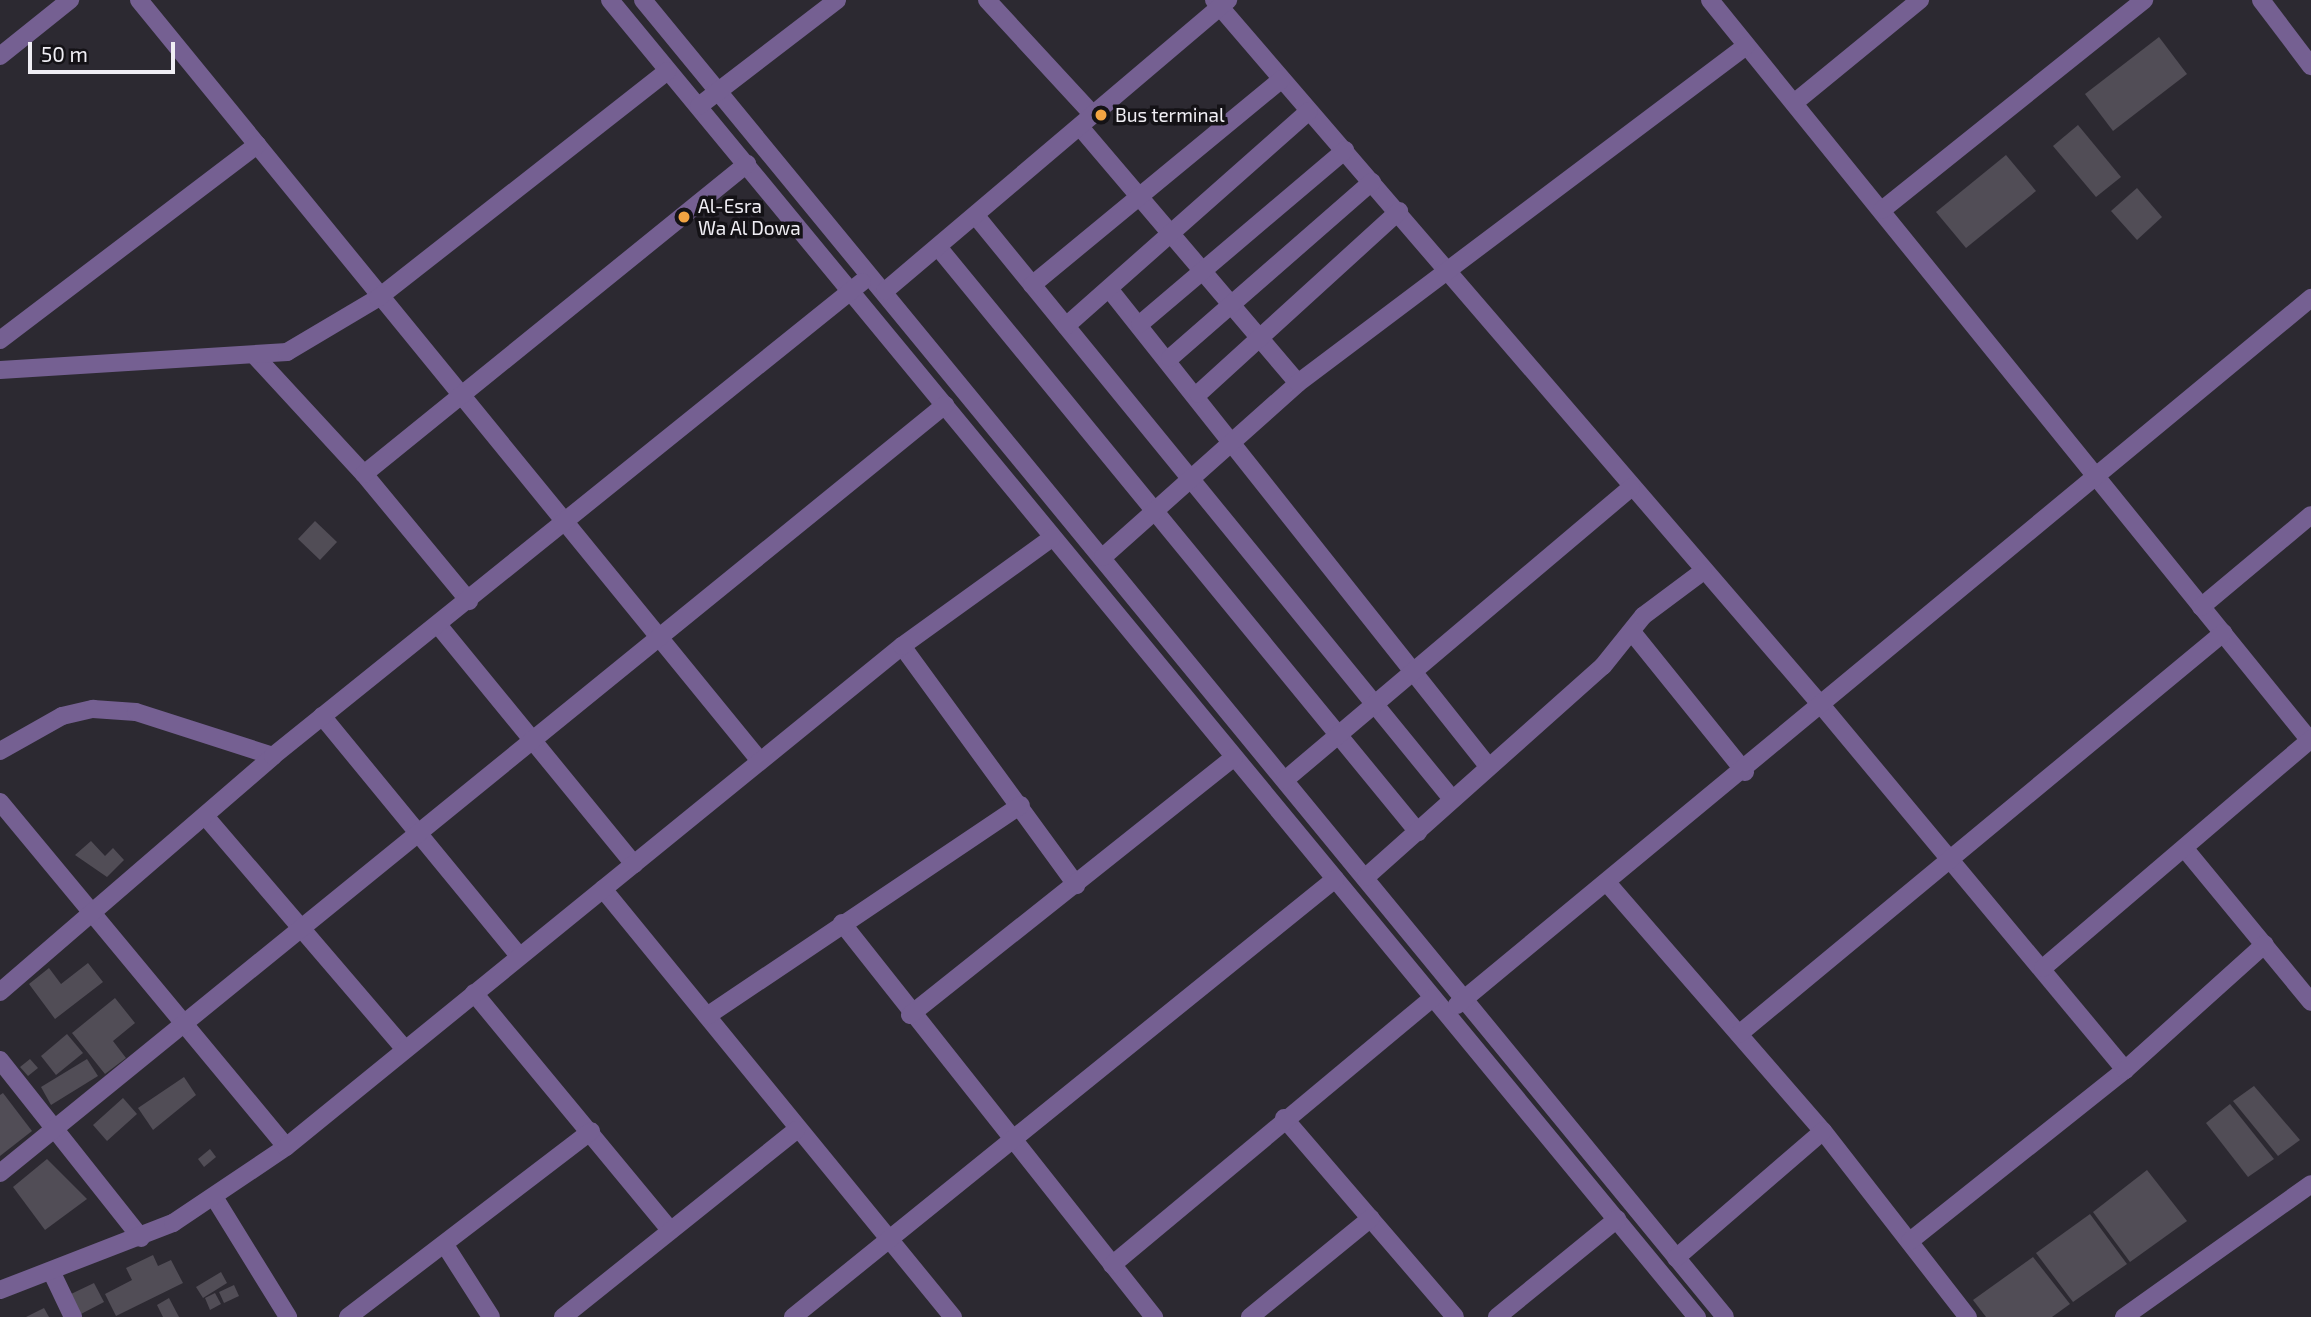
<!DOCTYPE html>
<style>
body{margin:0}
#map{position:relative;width:2311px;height:1317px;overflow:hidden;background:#2c2931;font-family:"Exo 2",sans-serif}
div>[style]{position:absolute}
.building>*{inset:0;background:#514d56}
.minor>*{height:18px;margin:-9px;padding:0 9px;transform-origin:9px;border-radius:9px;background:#756092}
.dots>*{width:19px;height:19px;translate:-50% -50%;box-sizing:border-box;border:4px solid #141216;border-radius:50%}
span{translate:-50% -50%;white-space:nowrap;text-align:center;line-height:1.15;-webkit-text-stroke:7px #141216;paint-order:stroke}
.poi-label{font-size:19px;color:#f0eef4}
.left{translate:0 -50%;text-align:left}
.scale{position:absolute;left:28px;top:42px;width:147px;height:32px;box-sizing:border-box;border:4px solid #f0eef4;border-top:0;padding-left:9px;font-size:21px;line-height:24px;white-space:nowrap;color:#f0eef4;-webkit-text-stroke:5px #141216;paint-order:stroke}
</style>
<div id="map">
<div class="building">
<i style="clip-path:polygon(2159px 37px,2187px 74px,2113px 131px,2085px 94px)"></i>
<i style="clip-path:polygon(2078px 125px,2121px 177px,2096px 197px,2053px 146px)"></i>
<i style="clip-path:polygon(2006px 155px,2036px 191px,1966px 248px,1936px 212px)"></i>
<i style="clip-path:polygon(2137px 188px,2162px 217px,2137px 240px,2111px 211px)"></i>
<i style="clip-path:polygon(315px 521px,337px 542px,320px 560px,298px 539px)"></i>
<i style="clip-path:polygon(91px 841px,105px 856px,113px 848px,124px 860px,107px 877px,75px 855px)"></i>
<i style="clip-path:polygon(88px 963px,103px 982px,55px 1019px,29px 984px,49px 968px,61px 984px)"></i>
<i style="clip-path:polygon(115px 998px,135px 1023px,113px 1041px,126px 1058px,105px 1074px,72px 1033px)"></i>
<i style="clip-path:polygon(67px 1034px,83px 1053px,56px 1075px,41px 1056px)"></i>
<i style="clip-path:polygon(30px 1059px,38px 1068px,28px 1076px,20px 1067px)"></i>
<i style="clip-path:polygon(87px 1059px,98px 1076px,51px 1105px,41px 1087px)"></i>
<i style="clip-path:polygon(184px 1077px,196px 1095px,153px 1130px,138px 1108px)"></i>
<i style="clip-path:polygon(2254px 1086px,2300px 1140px,2278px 1156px,2233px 1101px)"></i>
<i style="clip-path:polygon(3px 1093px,32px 1131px,0 1156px,0 1095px)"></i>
<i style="clip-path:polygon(123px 1098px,137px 1114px,107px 1141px,93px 1125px)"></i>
<i style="clip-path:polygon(2230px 1104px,2274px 1159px,2248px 1177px,2206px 1123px)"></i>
<i style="clip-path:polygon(210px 1149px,216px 1157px,204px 1167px,198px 1159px)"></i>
<i style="clip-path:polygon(47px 1159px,87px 1199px,45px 1230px,13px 1187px)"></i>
<i style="clip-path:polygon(2147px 1170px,2187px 1221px,2130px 1262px,2093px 1212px)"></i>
<i style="clip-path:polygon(2090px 1214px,2127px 1264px,2073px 1302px,2036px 1253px)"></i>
<i style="clip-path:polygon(153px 1255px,158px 1266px,171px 1260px,183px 1283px,116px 1316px,105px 1294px,132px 1280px,126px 1268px)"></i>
<i style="clip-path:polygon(2033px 1257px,2070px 1304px,2052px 1317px,1986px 1317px,1973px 1300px)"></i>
<i style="clip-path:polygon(221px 1272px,227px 1283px,203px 1298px,196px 1287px)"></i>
<i style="clip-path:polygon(94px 1283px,104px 1302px,81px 1314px,71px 1294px)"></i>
<i style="clip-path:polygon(234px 1285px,239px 1296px,224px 1303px,219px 1292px)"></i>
<i style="clip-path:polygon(215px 1293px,221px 1304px,210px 1310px,205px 1298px)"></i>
<i style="clip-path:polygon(169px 1298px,179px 1317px,163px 1317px,157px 1305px)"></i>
<i style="clip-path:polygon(44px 1308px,49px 1317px,26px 1317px)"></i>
</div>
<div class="minor">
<i style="left:139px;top:0;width:982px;rotate:50.78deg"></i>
<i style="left:610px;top:0;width:1708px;rotate:50.47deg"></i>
<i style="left:643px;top:0;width:1704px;rotate:50.59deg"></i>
<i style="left:987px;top:0;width:156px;rotate:47.3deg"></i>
<i style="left:1214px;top:0;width:932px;rotate:49.27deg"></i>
<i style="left:1822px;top:706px;width:474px;rotate:50.2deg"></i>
<i style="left:1710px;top:0;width:955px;rotate:50.99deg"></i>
<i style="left:2261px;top:0;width:83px;rotate:52.9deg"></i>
<i style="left:0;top:56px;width:90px;rotate:-38.7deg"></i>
<i style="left:1794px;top:103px;width:163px;rotate:-39.3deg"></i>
<i style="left:699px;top:106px;width:174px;rotate:-37.5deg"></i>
<i style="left:1080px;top:127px;width:336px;rotate:49.6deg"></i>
<i style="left:1882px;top:210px;width:336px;rotate:-38.7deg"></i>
<i style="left:976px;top:216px;width:753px;rotate:50.77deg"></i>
<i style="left:938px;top:247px;width:757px;rotate:50.63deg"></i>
<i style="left:1032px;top:285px;width:323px;rotate:-39.5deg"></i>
<i style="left:1110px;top:290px;width:608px;rotate:51.55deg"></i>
<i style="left:885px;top:291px;width:450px;rotate:-40.3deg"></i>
<i style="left:1140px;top:324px;width:269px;rotate:-40.3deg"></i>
<i style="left:1066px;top:326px;width:324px;rotate:-41.5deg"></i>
<i style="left:0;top:340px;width:323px;rotate:-37.2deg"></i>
<i style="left:256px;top:357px;width:159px;rotate:47.3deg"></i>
<i style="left:364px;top:474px;width:165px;rotate:50.4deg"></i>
<i style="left:1170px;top:358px;width:268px;rotate:-41.1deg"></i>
<i style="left:0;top:370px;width:288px;rotate:-3.6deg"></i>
<i style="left:287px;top:352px;width:106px;rotate:-30.7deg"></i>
<i style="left:378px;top:298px;width:368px;rotate:-38.1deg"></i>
<i style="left:1198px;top:394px;width:272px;rotate:-42.3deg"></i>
<i style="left:364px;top:474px;width:493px;rotate:-39deg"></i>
<i style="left:1103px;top:557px;width:261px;rotate:-41.7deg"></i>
<i style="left:1298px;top:383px;width:561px;rotate:-36.95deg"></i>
<i style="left:2201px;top:607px;width:143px;rotate:-39.9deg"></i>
<i style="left:439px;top:626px;width:308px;rotate:50.7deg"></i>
<i style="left:1632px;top:632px;width:180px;rotate:51.1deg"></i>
<i style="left:902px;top:646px;width:296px;rotate:53.9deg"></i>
<i style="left:322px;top:716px;width:310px;rotate:50.6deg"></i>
<i style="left:0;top:751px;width:71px;rotate:-29.4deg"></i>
<i style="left:62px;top:716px;width:32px;rotate:-13deg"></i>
<i style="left:93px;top:709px;width:43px;rotate:4deg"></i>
<i style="left:136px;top:712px;width:144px;rotate:17.8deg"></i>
<i style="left:1285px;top:780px;width:453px;rotate:-40.2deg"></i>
<i style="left:0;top:802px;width:448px;rotate:50.3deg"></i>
<i style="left:205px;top:816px;width:307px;rotate:49.4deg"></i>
<i style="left:2185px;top:849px;width:198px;rotate:50.5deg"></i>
<i style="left:1366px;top:877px;width:317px;rotate:-41.7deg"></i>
<i style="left:1603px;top:666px;width:64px;rotate:-51.3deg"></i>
<i style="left:1643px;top:616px;width:74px;rotate:-36.7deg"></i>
<i style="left:1609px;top:885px;width:326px;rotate:49deg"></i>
<i style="left:1823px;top:1131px;width:236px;rotate:52.1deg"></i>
<i style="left:603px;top:889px;width:553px;rotate:50.73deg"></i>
<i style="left:842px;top:923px;width:503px;rotate:51.63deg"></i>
<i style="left:2043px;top:968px;width:353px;rotate:-40.5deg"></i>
<i style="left:0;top:992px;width:361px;rotate:-40.8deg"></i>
<i style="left:273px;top:756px;width:756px;rotate:-38.83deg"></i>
<i style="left:474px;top:993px;width:308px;rotate:50.4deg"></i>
<i style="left:1457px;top:1005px;width:1109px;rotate:-39.62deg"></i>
<i style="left:910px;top:1015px;width:414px;rotate:-38.5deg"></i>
<i style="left:707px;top:1016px;width:378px;rotate:-33.9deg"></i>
<i style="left:1739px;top:1034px;width:629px;rotate:-39.64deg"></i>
<i style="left:0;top:1060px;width:227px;rotate:51.6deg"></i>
<i style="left:1284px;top:1118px;width:262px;rotate:49.3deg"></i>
<i style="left:0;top:1173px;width:1218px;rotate:-39.1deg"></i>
<i style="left:214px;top:1197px;width:141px;rotate:58.3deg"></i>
<i style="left:1910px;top:1241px;width:275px;rotate:-38.5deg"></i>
<i style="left:2125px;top:1070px;width:188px;rotate:-42deg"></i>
<i style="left:445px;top:1245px;width:85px;rotate:57.4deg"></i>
<i style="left:1676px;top:1258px;width:194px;rotate:-40.8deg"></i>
<i style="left:1112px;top:1265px;width:417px;rotate:-39.8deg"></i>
<i style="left:52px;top:1273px;width:49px;rotate:64.5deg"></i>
<i style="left:0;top:1290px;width:186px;rotate:-21.2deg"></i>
<i style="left:173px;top:1223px;width:136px;rotate:-33.9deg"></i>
<i style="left:286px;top:1147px;width:794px;rotate:-39.12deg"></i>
<i style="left:902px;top:646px;width:185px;rotate:-35.8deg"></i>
<i style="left:348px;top:1317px;width:306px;rotate:-37.4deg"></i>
<i style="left:563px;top:1317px;width:299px;rotate:-38.7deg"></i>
<i style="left:793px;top:1317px;width:697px;rotate:-38.94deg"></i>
<i style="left:1250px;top:1317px;width:156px;rotate:-39.3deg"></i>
<i style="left:1497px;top:1317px;width:155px;rotate:-39.2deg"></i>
<i style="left:2124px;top:1317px;width:229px;rotate:-35.4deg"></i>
</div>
<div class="dots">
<i style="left:1101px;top:115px;background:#f3a442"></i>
<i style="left:684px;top:217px;background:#f3a442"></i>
</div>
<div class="poi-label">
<span class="left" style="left:1115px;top:115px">Bus terminal</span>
<span class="left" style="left:698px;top:217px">Al-Esra<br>Wa Al Dowa</span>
</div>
<div class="scale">50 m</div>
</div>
